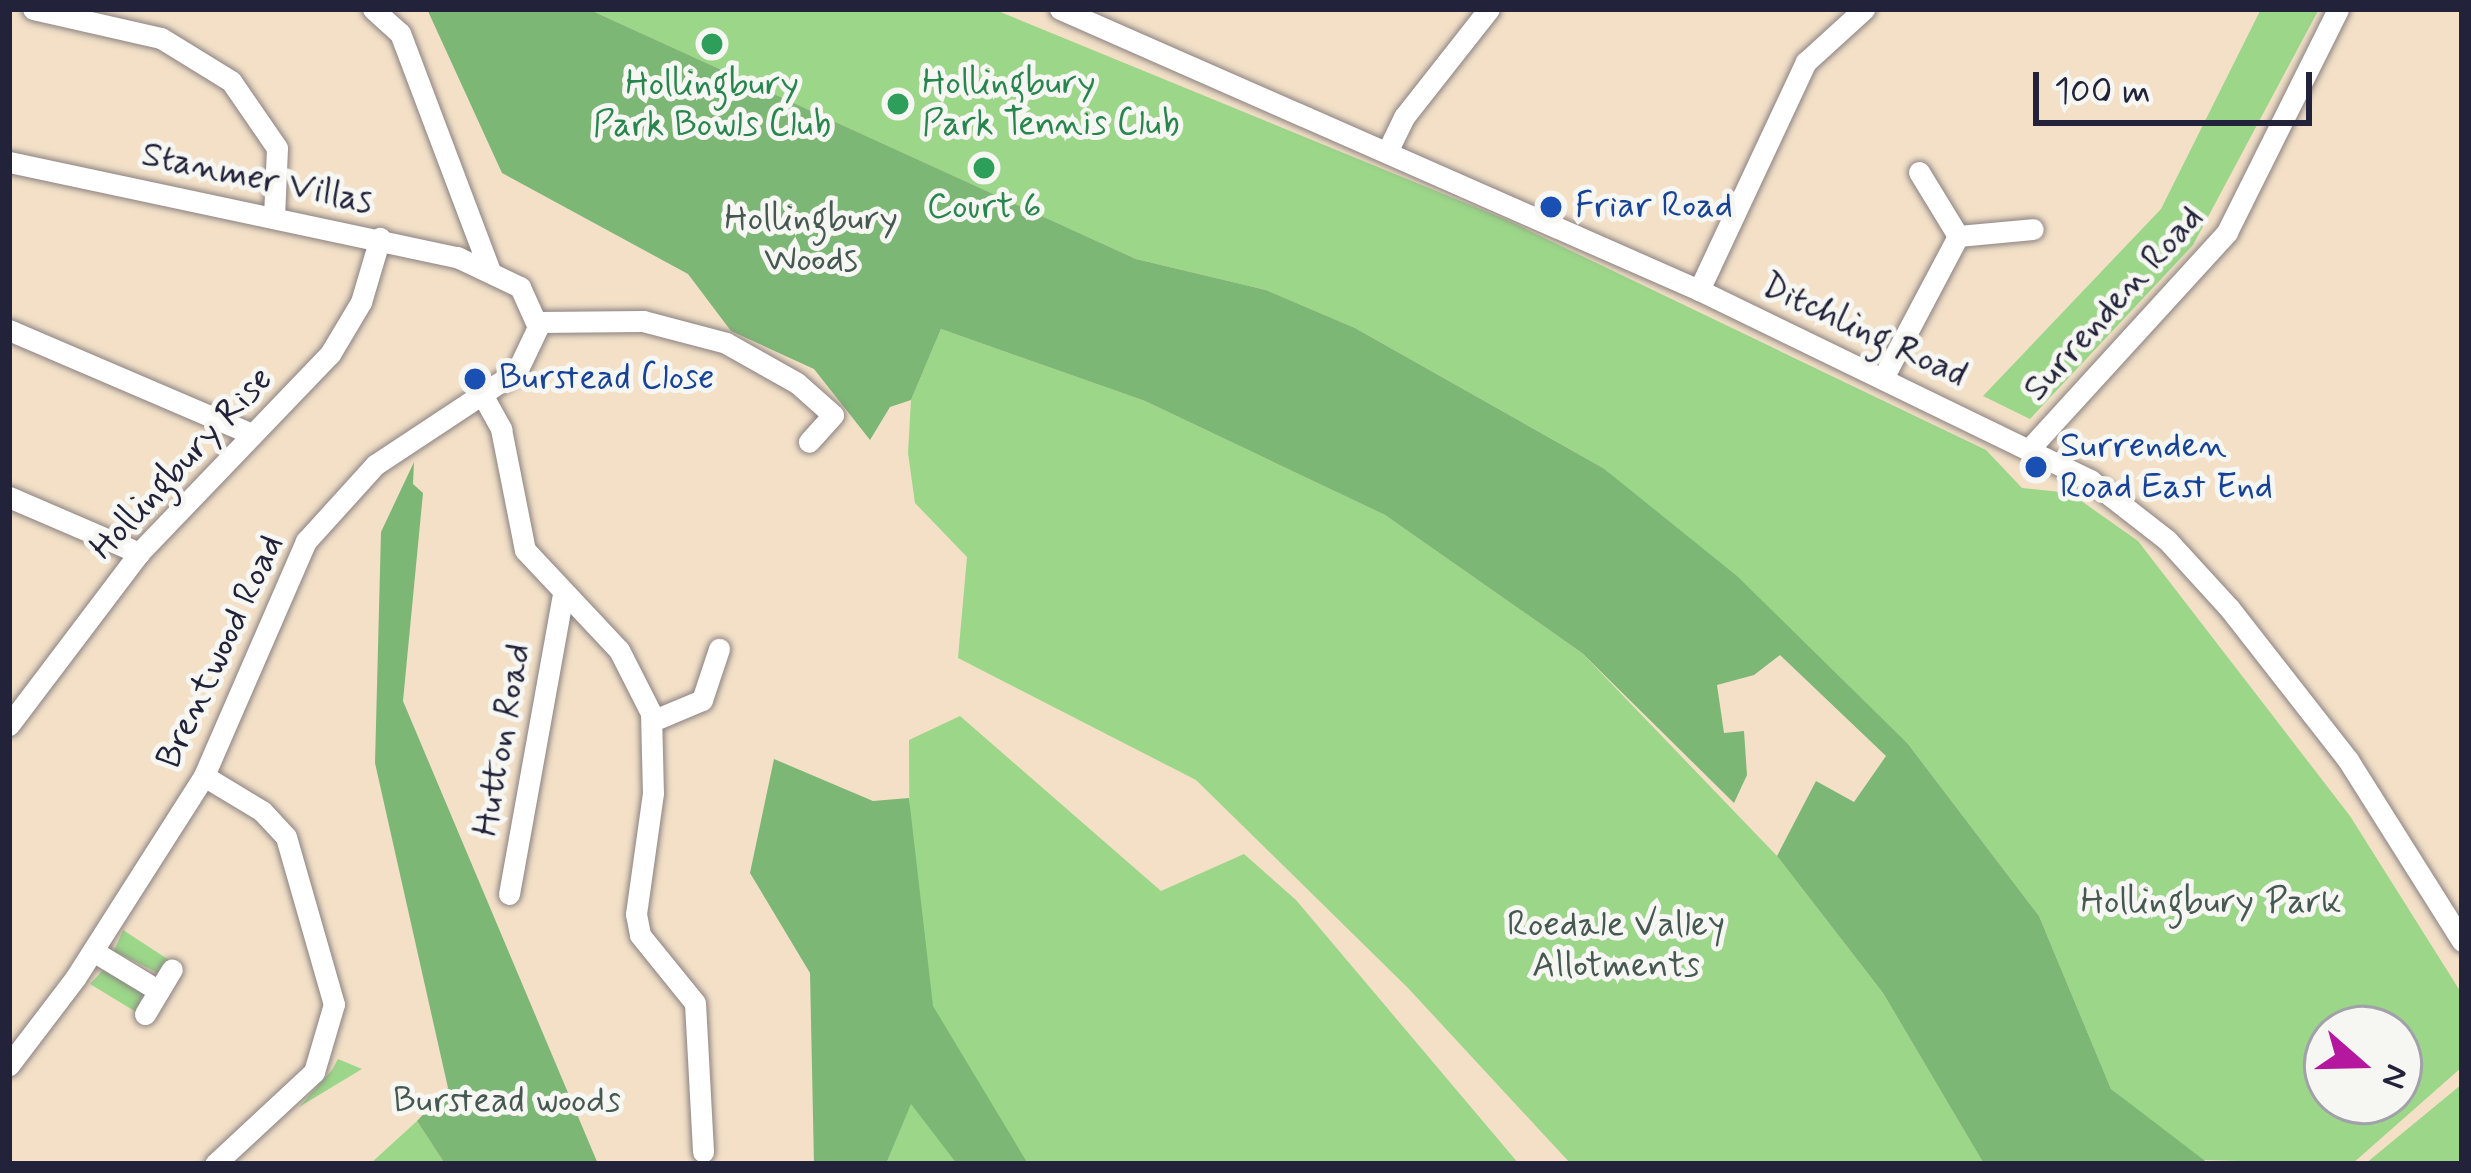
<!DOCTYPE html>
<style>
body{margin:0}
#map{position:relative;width:2471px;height:1173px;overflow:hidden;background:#f3e0c7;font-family:Mynerve,sans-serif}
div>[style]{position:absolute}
.green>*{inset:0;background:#9bd689}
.forest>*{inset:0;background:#7cb775}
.roads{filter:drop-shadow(0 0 3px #8a8181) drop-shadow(0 0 3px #8a8181)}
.minor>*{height:21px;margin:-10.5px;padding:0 10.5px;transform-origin:10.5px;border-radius:10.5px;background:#fff}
.dots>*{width:33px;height:33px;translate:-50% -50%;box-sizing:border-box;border:6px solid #f6f6f2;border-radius:50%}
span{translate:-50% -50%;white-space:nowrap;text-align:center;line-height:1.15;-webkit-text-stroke:10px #f6f6f2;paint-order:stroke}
.leisure-label{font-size:36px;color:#27864d}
.left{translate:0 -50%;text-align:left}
.street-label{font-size:36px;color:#22223b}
.transit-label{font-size:36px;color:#164399}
.park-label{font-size:36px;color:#465852}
.frame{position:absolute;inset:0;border:12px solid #22223b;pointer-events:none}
.north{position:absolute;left:2303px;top:1005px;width:120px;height:120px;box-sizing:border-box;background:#f6f6f2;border:3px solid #a1a1a9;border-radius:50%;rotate:110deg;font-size:33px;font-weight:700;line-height:48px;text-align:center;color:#22223b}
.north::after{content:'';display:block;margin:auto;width:42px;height:54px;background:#b5179e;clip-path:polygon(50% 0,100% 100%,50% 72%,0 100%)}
.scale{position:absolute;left:2033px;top:72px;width:279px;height:54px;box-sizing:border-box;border:6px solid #22223b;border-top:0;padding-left:15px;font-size:36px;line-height:42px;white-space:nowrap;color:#22223b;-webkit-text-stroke:9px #f6f6f2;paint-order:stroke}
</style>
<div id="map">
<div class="green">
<i style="clip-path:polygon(evenodd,588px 9px,993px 9px,1507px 220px,1986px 450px,2022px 488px,2070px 493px,2138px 541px,2350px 816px,2462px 994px,2462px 1067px,2352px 1164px,2200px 1160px,2111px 1089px,2039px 916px,1908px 744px,1603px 468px,1355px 328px,1266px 290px,1136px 259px,588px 9px,2327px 1029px,2399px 1029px,2399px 1101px,2327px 1101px,2327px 1029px)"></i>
<i style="clip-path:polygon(2261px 9px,2319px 9px,2193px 245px,2030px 419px,1983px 396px,2161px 209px)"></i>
<i style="clip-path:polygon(941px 329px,1145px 401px,1385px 515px,1582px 653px,1777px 856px,1883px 993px,1984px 1164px,1571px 1164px,1408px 988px,1196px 780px,958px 658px,967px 557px,915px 503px,908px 453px,911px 400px)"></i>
<i style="clip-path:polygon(960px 716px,1161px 891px,1244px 854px,1296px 900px,1519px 1164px,886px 1164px,911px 1103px,909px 740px)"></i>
<i style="clip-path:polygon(123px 930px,169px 960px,158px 973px,114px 951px)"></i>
<i style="clip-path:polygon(105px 968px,143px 993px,136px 1012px,90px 984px)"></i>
<i style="clip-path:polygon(338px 1059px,362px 1069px,299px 1107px,332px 1070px)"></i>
<i style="clip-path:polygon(2462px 1084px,2462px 1164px,2365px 1164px)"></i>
<i style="clip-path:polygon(417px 1121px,445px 1164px,370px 1164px)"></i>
</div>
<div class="forest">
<i style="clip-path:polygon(427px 9px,588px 9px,1136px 259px,1266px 290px,1355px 328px,1603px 468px,1737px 576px,1908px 744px,2039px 916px,2111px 1089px,2209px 1164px,1984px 1164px,1883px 993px,1777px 856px,1816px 781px,1854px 802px,1886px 756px,1780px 655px,1754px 675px,1717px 685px,1724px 733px,1744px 731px,1747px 775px,1734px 803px,1582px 653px,1385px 515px,1145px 401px,941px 329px,911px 400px,890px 407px,870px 440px,814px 369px,731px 331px,688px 274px,502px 173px)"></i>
<i style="clip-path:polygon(414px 462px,413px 484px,423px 493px,403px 701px,598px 1164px,445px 1164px,417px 1121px,448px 1088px,375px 763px,381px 532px)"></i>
<i style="clip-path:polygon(774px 759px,873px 801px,909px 798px,933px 1006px,1028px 1164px,957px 1164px,911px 1104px,886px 1164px,814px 1164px,810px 973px,750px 873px)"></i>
</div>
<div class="roads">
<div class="minor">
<i style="left:33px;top:9px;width:131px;rotate:12.8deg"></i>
<i style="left:161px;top:38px;width:82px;rotate:31.6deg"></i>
<i style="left:231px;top:81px;width:81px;rotate:55.5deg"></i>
<i style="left:277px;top:148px;width:69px;rotate:92.5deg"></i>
<i style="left:373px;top:9px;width:36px;rotate:42deg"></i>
<i style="left:400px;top:33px;width:252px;rotate:69.3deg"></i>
<i style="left:1060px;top:9px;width:698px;rotate:23.74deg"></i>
<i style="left:1699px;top:290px;width:435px;rotate:25.9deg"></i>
<i style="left:2090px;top:480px;width:98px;rotate:37.9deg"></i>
<i style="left:2167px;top:540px;width:93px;rotate:47.6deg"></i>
<i style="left:2230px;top:609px;width:192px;rotate:52deg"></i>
<i style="left:2348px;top:760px;width:214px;rotate:57.8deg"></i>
<i style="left:1387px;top:152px;width:39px;rotate:-64deg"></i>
<i style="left:1404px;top:117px;width:137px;rotate:-51.8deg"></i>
<i style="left:9px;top:162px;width:458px;rotate:12deg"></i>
<i style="left:457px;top:257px;width:70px;rotate:25.5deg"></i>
<i style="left:520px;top:287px;width:44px;rotate:65.8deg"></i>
<i style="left:538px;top:327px;width:49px;rotate:115.5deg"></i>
<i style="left:517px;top:371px;width:170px;rotate:146.5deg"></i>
<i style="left:375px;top:465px;width:103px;rotate:132.2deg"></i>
<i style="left:306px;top:541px;width:256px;rotate:113.5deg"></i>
<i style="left:204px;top:776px;width:238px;rotate:122.5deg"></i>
<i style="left:76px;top:977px;width:111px;rotate:127.3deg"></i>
<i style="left:1919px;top:172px;width:75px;rotate:58.6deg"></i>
<i style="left:1699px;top:290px;width:252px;rotate:-64.9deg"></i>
<i style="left:1806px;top:62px;width:79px;rotate:-42.4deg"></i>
<i style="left:538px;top:322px;width:105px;rotate:-0.5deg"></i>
<i style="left:643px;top:321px;width:86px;rotate:14.8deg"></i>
<i style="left:726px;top:343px;width:81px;rotate:29.4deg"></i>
<i style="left:797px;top:383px;width:48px;rotate:41.6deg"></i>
<i style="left:833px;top:415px;width:36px;rotate:132deg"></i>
<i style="left:9px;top:330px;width:264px;rotate:23.2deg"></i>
<i style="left:1884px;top:376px;width:158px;rotate:-62.1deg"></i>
<i style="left:1958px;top:236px;width:75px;rotate:-5.3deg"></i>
<i style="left:483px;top:396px;width:38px;rotate:61deg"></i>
<i style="left:501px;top:429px;width:123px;rotate:78.8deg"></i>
<i style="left:525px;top:550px;width:137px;rotate:46.8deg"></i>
<i style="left:619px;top:650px;width:71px;rotate:63.1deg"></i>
<i style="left:651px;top:713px;width:80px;rotate:88.6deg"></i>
<i style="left:653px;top:793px;width:122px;rotate:98deg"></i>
<i style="left:636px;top:914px;width:21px;rotate:79deg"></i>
<i style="left:640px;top:935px;width:87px;rotate:51deg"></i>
<i style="left:695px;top:1003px;width:149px;rotate:86.9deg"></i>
<i style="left:2031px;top:447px;width:291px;rotate:-47.6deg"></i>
<i style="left:2227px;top:232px;width:249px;rotate:-63.5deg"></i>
<i style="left:9px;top:497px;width:142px;rotate:23.3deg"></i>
<i style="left:652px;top:721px;width:54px;rotate:-22.8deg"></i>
<i style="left:702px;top:700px;width:54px;rotate:-71.6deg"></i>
<i style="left:9px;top:725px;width:216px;rotate:-52.9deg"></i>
<i style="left:139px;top:553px;width:276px;rotate:-46.2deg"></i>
<i style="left:330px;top:354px;width:61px;rotate:-59.2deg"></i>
<i style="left:361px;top:302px;width:67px;rotate:-73.5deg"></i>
<i style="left:204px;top:776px;width:68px;rotate:31.1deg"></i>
<i style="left:262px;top:811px;width:35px;rotate:47deg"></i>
<i style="left:286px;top:837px;width:174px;rotate:74deg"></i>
<i style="left:334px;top:1004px;width:71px;rotate:106.4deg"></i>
<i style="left:314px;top:1072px;width:135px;rotate:137.1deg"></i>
<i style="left:509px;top:894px;width:301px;rotate:-79.8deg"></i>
<i style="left:93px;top:951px;width:77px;rotate:31.2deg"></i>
<i style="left:145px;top:1014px;width:52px;rotate:-59deg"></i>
</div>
</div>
<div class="dots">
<i style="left:712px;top:44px;background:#2e9e5b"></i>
<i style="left:898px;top:104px;background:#2e9e5b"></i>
<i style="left:984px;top:168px;background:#2e9e5b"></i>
<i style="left:1551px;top:207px;background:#1a4fb4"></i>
<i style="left:475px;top:379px;background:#1a4fb4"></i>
<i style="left:2036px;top:467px;background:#1a4fb4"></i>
</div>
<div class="leisure-label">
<span class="left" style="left:922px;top:104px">Hollingbury<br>Park Tennis Club</span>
<span style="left:712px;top:105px">Hollingbury<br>Park Bowls Club</span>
<span style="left:984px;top:208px">Court 6</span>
</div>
<div class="street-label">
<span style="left:257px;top:179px;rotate:12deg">Stanmer Villas</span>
<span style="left:2114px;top:304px;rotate:-48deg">Surrenden Road</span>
<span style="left:1864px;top:331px;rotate:25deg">Ditchling Road</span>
<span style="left:182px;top:464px;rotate:-47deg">Hollingbury Rise</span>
<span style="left:221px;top:652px;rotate:-65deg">Brentwood Road</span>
<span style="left:503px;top:740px;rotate:-80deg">Hutton Road</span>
</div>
<div class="transit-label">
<span class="left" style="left:1575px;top:207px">Friar Road</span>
<span class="left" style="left:499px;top:379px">Burstead Close</span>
<span class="left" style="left:2060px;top:467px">Surrenden<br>Road East End</span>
</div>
<div class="park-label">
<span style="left:811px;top:240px">Hollingbury<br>Woods</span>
<span style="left:2211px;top:903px">Hollingbury Park</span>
<span style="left:1616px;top:946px">Roedale Valley<br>Allotments</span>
<span style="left:507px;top:1102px">Burstead woods</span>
</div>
<div class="frame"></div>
<div class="north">N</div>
<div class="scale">100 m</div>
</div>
